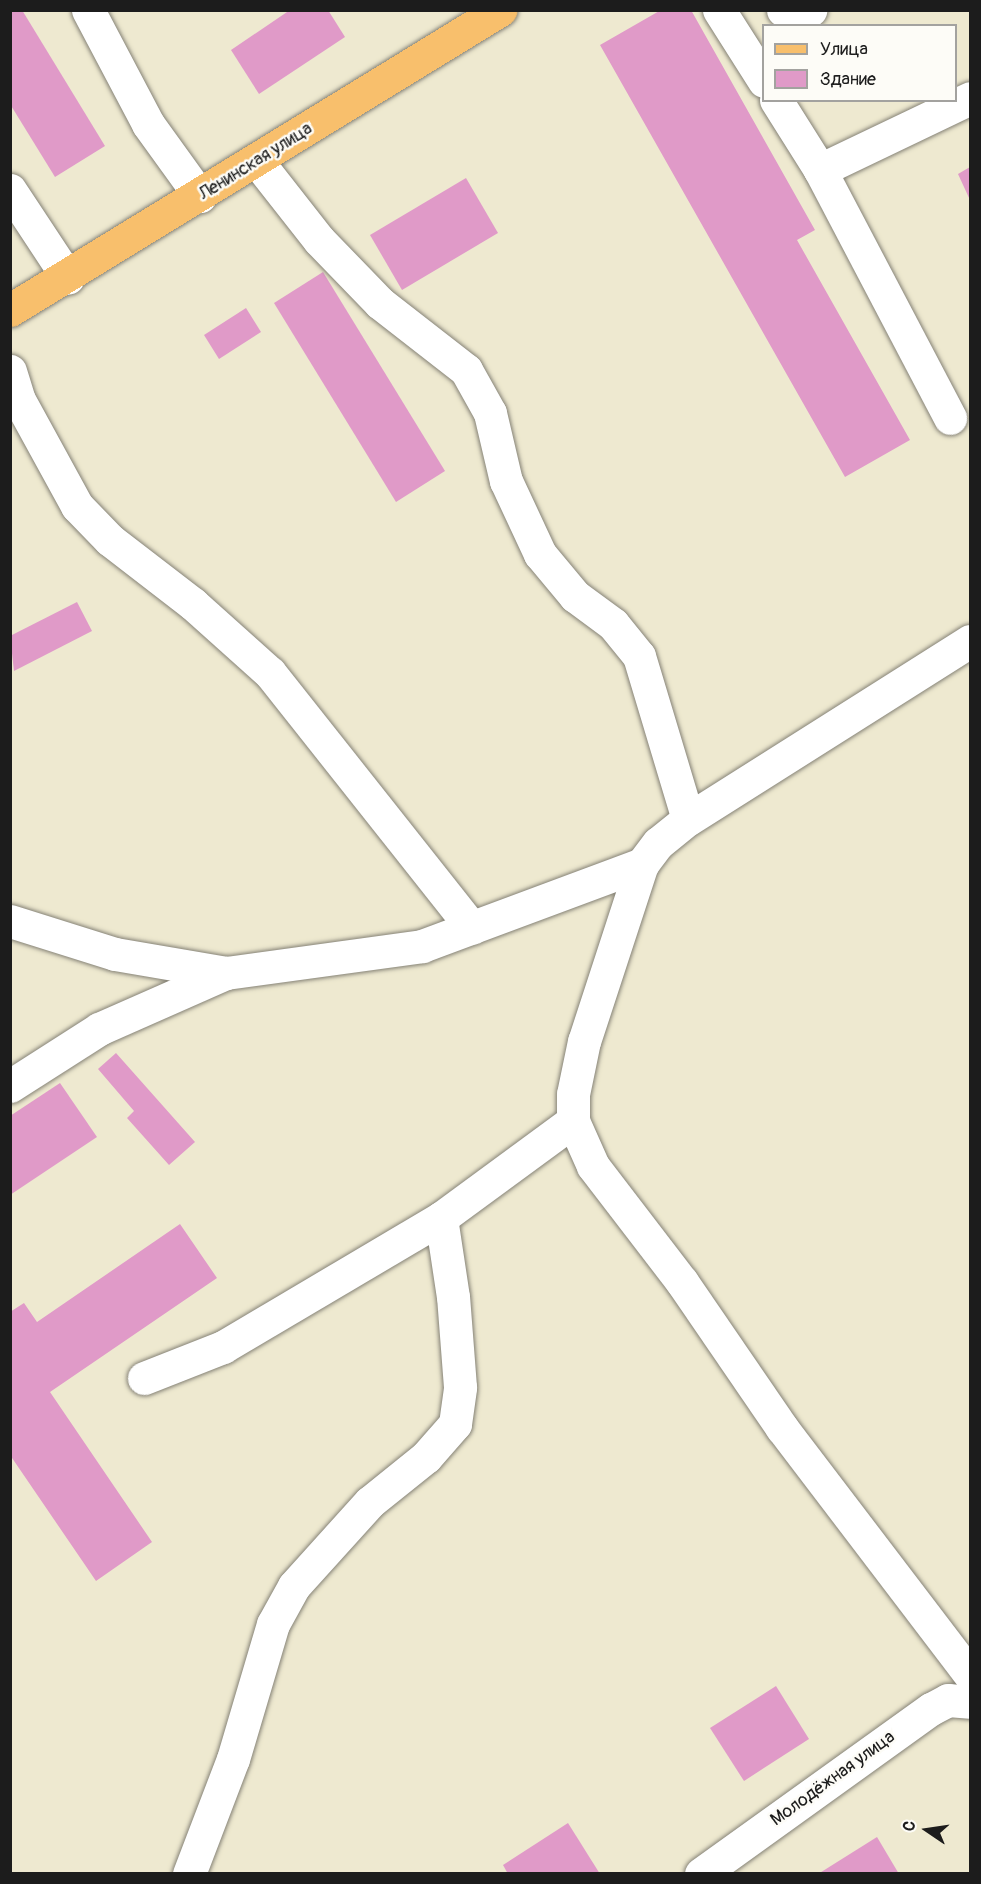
<!DOCTYPE html>
<meta charset="utf-8">
<style>
body{margin:0}
#map{position:relative;width:981px;height:1884px;overflow:hidden;background:#eee9d0;font-family:Pangolin,sans-serif}
div>[style]{position:absolute}
.building>*{inset:0;background:#e09ac8}
.roads{filter:drop-shadow(0 0 2px #858276) drop-shadow(0 0 2px #858276)}
.minor>*{height:33px;margin:-16.5px;padding:0 16.5px;transform-origin:16.5px;border-radius:16.5px;background:#fff}
.major>*{height:33px;margin:-16.5px;padding:0 16.5px;transform-origin:16.5px;border-radius:16.5px;background:#f8bf6c}
span{translate:-50% -50%;white-space:nowrap;text-align:center;line-height:1.15;-webkit-text-stroke:5px #fdfcf7;paint-order:stroke}
.street-label{font-size:18px;color:#1c1c1c}
.frame{position:absolute;inset:0;border:12px solid #1c1c1c;pointer-events:none}
.legend{position:absolute;left:762px;top:24px;width:195px;height:78px;box-sizing:border-box;background:#fdfcf7;border:2px solid #a3a29f;margin:0;padding:8px 10px;list-style:none;font-size:18px;color:#1c1c1c}
.legend li{display:flex;align-items:center;gap:12px;height:30px}
.legend b{width:30px;border:2px solid #a3a29f}
.north{position:absolute;left:897px;top:1800px;width:60px;height:60px;-webkit-text-stroke:4px #fdfcf7;paint-order:stroke;rotate:283deg;font-size:16px;font-weight:700;line-height:24px;text-align:center;color:#1c1c1c}
.north::after{content:'';display:block;margin:auto;width:21px;height:27px;background:#1c1c1c;clip-path:polygon(50% 0,100% 100%,50% 72%,0 100%)}
</style>
<div id="map">
<div class="building">
<i style="clip-path:polygon(10px 10px,22px 10px,105px 146px,55px 177px,10px 104px)"></i>
<i style="clip-path:polygon(290px 10px,328px 10px,345px 37px,259px 94px,231px 50px)"></i>
<i style="clip-path:polygon(661px 10px,691px 10px,815px 230px,797px 240px,910px 440px,845px 477px,600px 45px)"></i>
<i style="clip-path:polygon(970px 167px,970px 200px,958px 174px)"></i>
<i style="clip-path:polygon(466px 178px,498px 233px,402px 290px,370px 235px)"></i>
<i style="clip-path:polygon(323px 272px,445px 471px,396px 502px,274px 303px)"></i>
<i style="clip-path:polygon(246px 308px,261px 332px,219px 359px,204px 335px)"></i>
<i style="clip-path:polygon(77px 602px,92px 631px,14px 671px,10px 636px)"></i>
<i style="clip-path:polygon(116px 1053px,195px 1142px,169px 1165px,127px 1118px,134px 1111px,98px 1069px)"></i>
<i style="clip-path:polygon(60px 1083px,97px 1137px,10px 1195px,10px 1116px)"></i>
<i style="clip-path:polygon(180px 1224px,217px 1278px,50px 1392px,152px 1542px,96px 1581px,10px 1455px,10px 1312px,24px 1303px,37px 1322px)"></i>
<i style="clip-path:polygon(776px 1686px,809px 1739px,744px 1781px,710px 1728px)"></i>
<i style="clip-path:polygon(568px 1823px,600px 1874px,508px 1874px,503px 1865px)"></i>
<i style="clip-path:polygon(877px 1837px,899px 1874px,818px 1874px)"></i>
</div>
<div class="roads">
<div class="minor">
<i style="left:88px;top:10px;width:129px;rotate:62.2deg"></i>
<i style="left:148px;top:124px;width:89px;rotate:54.2deg"></i>
<i style="left:719px;top:10px;width:84px;rotate:57.6deg"></i>
<i style="left:783px;top:10px;width:14px;rotate:30deg"></i>
<i style="left:795px;top:17px;width:17px;rotate:-25deg"></i>
<i style="left:776px;top:100px;width:83px;rotate:57.8deg"></i>
<i style="left:820px;top:170px;width:166px;rotate:-25.6deg"></i>
<i style="left:257px;top:161px;width:100px;rotate:51.9deg"></i>
<i style="left:319px;top:240px;width:88px;rotate:45.9deg"></i>
<i style="left:380px;top:303px;width:109px;rotate:37.9deg"></i>
<i style="left:466px;top:370px;width:49px;rotate:60.8deg"></i>
<i style="left:490px;top:413px;width:70px;rotate:76.8deg"></i>
<i style="left:506px;top:481px;width:81px;rotate:65deg"></i>
<i style="left:540px;top:554px;width:55px;rotate:50.2deg"></i>
<i style="left:575px;top:596px;width:47px;rotate:36.4deg"></i>
<i style="left:613px;top:624px;width:41px;rotate:50.9deg"></i>
<i style="left:639px;top:656px;width:170px;rotate:73.3deg"></i>
<i style="left:820px;top:170px;width:280px;rotate:62.3deg"></i>
<i style="left:10px;top:190px;width:105px;rotate:56.6deg"></i>
<i style="left:10px;top:371px;width:30px;rotate:73deg"></i>
<i style="left:19px;top:400px;width:121px;rotate:61.3deg"></i>
<i style="left:77px;top:506px;width:47px;rotate:45.9deg"></i>
<i style="left:110px;top:540px;width:105px;rotate:37.6deg"></i>
<i style="left:193px;top:604px;width:103px;rotate:41.9deg"></i>
<i style="left:270px;top:673px;width:325px;rotate:51.6deg"></i>
<i style="left:970px;top:641px;width:333px;rotate:147.7deg"></i>
<i style="left:688px;top:819px;width:38px;rotate:141deg"></i>
<i style="left:658px;top:843px;width:26px;rotate:127deg"></i>
<i style="left:642px;top:864px;width:186px;rotate:108.1deg"></i>
<i style="left:584px;top:1041px;width:54px;rotate:101.7deg"></i>
<i style="left:573px;top:1094px;width:27px;rotate:90deg"></i>
<i style="left:573px;top:1121px;width:49px;rotate:66deg"></i>
<i style="left:593px;top:1166px;width:146px;rotate:52.5deg"></i>
<i style="left:682px;top:1282px;width:177px;rotate:55.6deg"></i>
<i style="left:782px;top:1428px;width:310px;rotate:52.7deg"></i>
<i style="left:10px;top:921px;width:110px;rotate:17.4deg"></i>
<i style="left:115px;top:954px;width:113px;rotate:9.7deg"></i>
<i style="left:10px;top:1086px;width:106px;rotate:-32.6deg"></i>
<i style="left:99px;top:1029px;width:139px;rotate:-23.8deg"></i>
<i style="left:226px;top:973px;width:198px;rotate:-7.8deg"></i>
<i style="left:422px;top:946px;width:235px;rotate:-20.4deg"></i>
<i style="left:144px;top:1378px;width:85px;rotate:-21.4deg"></i>
<i style="left:223px;top:1347px;width:253px;rotate:-30.6deg"></i>
<i style="left:441px;top:1218px;width:164px;rotate:-36.3deg"></i>
<i style="left:189px;top:1874px;width:123px;rotate:-69.1deg"></i>
<i style="left:233px;top:1759px;width:141px;rotate:-73.5deg"></i>
<i style="left:273px;top:1624px;width:43px;rotate:-61.1deg"></i>
<i style="left:294px;top:1586px;width:113px;rotate:-47.9deg"></i>
<i style="left:370px;top:1502px;width:72px;rotate:-38.8deg"></i>
<i style="left:426px;top:1457px;width:44px;rotate:-48.7deg"></i>
<i style="left:455px;top:1424px;width:37px;rotate:-82deg"></i>
<i style="left:460px;top:1387px;width:90px;rotate:-94.4deg"></i>
<i style="left:453px;top:1297px;width:80px;rotate:-98.6deg"></i>
<i style="left:701px;top:1874px;width:283px;rotate:-35.7deg"></i>
<i style="left:931px;top:1709px;width:19px;rotate:-28deg"></i>
<i style="left:948px;top:1700px;width:22px;rotate:5deg"></i>
</div>
<div class="major">
<i style="left:10px;top:310px;width:575px;rotate:-31.48deg"></i>
</div>
</div>
<div class="street-label">
<span style="left:256px;top:162px;rotate:-32deg">Ленинская улица</span>
<span style="left:833px;top:1779px;rotate:-36deg">Молодёжная улица</span>
</div>
<div class="frame"></div>
<ul class="legend">
<li><b style="height:8px;background:#f8bf6c"></b>Улица</li>
<li><b style="height:16px;background:#e09ac8"></b>Здание</li>
</ul>
<div class="north">С</div>
</div>
